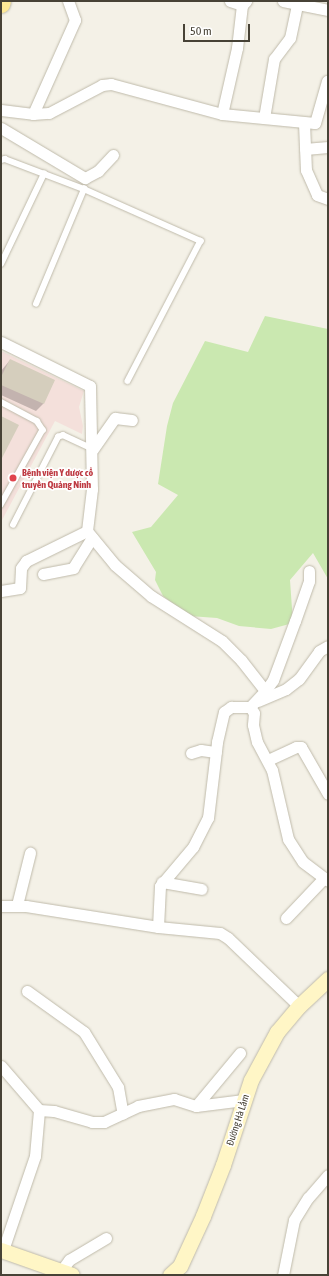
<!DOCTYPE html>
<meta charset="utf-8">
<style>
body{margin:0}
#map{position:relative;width:329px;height:1276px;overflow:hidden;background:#f4f1e7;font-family:"Asap Condensed",sans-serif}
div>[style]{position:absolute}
.medical>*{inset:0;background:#f4e0db}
.green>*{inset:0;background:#cae8b0}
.shadow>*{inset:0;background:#0003}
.building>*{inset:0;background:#d5cebd}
.roads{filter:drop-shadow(0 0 1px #bfbaaa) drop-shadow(0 0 1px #bfbaaa)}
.lane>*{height:5.5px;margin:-2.75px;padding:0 2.75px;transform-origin:2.75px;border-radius:2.75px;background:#fff}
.street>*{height:11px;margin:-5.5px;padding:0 5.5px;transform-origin:5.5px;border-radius:5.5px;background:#fff}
.secondary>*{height:15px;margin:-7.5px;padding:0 7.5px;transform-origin:7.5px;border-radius:7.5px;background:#fff6c6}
.primary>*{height:17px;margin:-8.5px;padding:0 8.5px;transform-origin:8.5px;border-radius:8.5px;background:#fee996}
.dots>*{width:11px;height:11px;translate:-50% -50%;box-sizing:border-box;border:2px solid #fff;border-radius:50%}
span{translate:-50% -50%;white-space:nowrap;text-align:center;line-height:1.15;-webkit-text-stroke:3.5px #fff;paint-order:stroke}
.health-label{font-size:10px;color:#be3a42;font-weight:700}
.left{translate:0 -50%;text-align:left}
.street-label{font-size:10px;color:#474236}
.frame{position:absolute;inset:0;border:2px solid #474236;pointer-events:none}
.scale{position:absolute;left:183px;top:24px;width:67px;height:18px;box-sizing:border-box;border:2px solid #474236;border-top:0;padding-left:5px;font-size:12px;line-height:14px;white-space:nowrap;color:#474236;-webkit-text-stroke:3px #fff;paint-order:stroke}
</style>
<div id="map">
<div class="medical">
<i style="clip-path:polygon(1px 351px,84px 391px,79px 407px,83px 426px,82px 434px,55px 421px,1px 522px)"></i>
</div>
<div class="green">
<i style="clip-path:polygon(265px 316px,328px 329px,328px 579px,313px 553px,290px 580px,293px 623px,271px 629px,239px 626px,217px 618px,189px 616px,163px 596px,155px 580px,156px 572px,132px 532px,151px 527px,178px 495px,158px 484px,167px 426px,173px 403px,205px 341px,248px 352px)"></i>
</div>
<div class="shadow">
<i style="clip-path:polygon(10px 360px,54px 381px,43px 404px,36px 411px,1px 395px,1px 371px)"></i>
</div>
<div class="building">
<i style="clip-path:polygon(10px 359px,55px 380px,44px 404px,1px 385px,1px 377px)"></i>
<i style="clip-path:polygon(1px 416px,19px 425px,1px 460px)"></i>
</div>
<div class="roads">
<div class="lane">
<i style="left:1px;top:160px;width:4px;rotate:-14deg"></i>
<i style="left:5px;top:159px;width:85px;rotate:20.8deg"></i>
<i style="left:84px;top:189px;width:128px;rotate:24deg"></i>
<i style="left:201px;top:241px;width:158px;rotate:117.5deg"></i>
<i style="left:1px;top:264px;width:100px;rotate:-64.5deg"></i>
<i style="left:36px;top:304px;width:125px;rotate:-67.3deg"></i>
<i style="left:1px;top:402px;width:41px;rotate:27.8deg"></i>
<i style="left:37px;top:421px;width:11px;rotate:56deg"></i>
<i style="left:43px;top:430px;width:86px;rotate:119.2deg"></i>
<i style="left:13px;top:525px;width:99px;rotate:-62.9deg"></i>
<i style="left:58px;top:437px;width:5px;rotate:-22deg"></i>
<i style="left:63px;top:435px;width:31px;rotate:25deg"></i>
</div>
<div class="street">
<i style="left:230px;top:1px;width:13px;rotate:18deg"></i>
<i style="left:242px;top:5px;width:6px;rotate:-45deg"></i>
<i style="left:283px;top:1px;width:46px;rotate:11.3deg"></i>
<i style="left:1px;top:110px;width:32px;rotate:7deg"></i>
<i style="left:33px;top:114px;width:16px;rotate:-4deg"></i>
<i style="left:49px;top:113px;width:60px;rotate:-27.8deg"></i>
<i style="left:102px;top:85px;width:9px;rotate:-6deg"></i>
<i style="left:111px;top:84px;width:115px;rotate:15.1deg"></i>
<i style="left:222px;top:114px;width:93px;rotate:5.5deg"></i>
<i style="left:315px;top:123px;width:44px;rotate:-74.1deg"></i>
<i style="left:33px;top:114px;width:103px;rotate:-65.9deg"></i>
<i style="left:75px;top:20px;width:20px;rotate:-110deg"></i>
<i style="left:222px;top:114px;width:68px;rotate:-77.2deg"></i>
<i style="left:237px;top:48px;width:43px;rotate:-83.4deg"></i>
<i style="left:264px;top:118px;width:60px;rotate:-80.4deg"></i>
<i style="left:274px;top:59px;width:26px;rotate:-53deg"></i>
<i style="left:290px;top:38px;width:34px;rotate:-78deg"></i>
<i style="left:304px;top:123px;width:47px;rotate:87.6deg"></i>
<i style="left:306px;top:170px;width:27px;rotate:66deg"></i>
<i style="left:317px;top:195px;width:12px;rotate:20deg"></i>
<i style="left:1px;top:128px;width:98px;rotate:30.8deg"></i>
<i style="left:85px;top:178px;width:15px;rotate:-28deg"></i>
<i style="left:98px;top:171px;width:22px;rotate:-47deg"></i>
<i style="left:305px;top:149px;width:23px;rotate:-5deg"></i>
<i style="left:1px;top:342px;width:99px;rotate:26.3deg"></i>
<i style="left:90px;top:386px;width:103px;rotate:88.9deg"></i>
<i style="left:92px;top:489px;width:42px;rotate:96.8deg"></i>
<i style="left:87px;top:531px;width:44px;rotate:50.5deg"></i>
<i style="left:115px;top:565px;width:48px;rotate:40.7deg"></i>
<i style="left:151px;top:596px;width:84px;rotate:32.4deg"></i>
<i style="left:222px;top:641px;width:27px;rotate:45deg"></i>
<i style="left:241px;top:660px;width:39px;rotate:52deg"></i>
<i style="left:265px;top:691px;width:22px;rotate:133deg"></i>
<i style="left:250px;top:707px;width:7px;rotate:56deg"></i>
<i style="left:254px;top:713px;width:12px;rotate:95deg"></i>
<i style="left:253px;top:725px;width:17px;rotate:77deg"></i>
<i style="left:257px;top:742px;width:32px;rotate:62deg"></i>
<i style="left:272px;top:770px;width:71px;rotate:76.9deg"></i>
<i style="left:288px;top:839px;width:27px;rotate:57deg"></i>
<i style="left:303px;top:862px;width:31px;rotate:37deg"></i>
<i style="left:93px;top:449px;width:38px;rotate:-55deg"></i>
<i style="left:115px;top:418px;width:17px;rotate:7deg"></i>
<i style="left:43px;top:574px;width:31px;rotate:-11deg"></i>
<i style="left:73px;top:568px;width:36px;rotate:-58deg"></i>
<i style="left:1px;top:591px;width:19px;rotate:-9deg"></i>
<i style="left:20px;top:588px;width:20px;rotate:-87deg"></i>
<i style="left:21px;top:568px;width:9px;rotate:-54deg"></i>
<i style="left:26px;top:561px;width:68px;rotate:-26.2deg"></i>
<i style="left:265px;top:691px;width:14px;rotate:-54deg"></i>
<i style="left:273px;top:680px;width:63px;rotate:-69.6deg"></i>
<i style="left:295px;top:621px;width:42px;rotate:-70.7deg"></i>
<i style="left:309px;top:581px;width:10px;rotate:-90deg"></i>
<i style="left:258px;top:701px;width:30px;rotate:-23deg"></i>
<i style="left:286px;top:689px;width:16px;rotate:-38deg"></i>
<i style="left:299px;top:679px;width:34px;rotate:-54deg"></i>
<i style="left:319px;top:651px;width:10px;rotate:-29deg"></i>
<i style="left:191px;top:753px;width:10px;rotate:-17deg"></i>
<i style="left:201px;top:750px;width:15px;rotate:8deg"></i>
<i style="left:268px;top:760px;width:31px;rotate:-25deg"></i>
<i style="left:296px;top:747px;width:5px"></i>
<i style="left:301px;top:747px;width:54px;rotate:60.1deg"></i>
<i style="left:162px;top:882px;width:40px;rotate:10deg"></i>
<i style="left:17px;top:905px;width:54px;rotate:-76deg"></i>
<i style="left:1px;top:906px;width:25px"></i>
<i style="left:26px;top:906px;width:134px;rotate:9deg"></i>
<i style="left:158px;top:927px;width:62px;rotate:5.5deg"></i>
<i style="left:220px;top:933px;width:9px;rotate:32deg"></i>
<i style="left:228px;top:938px;width:98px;rotate:43.8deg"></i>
<i style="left:286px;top:918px;width:55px;rotate:-46.5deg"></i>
<i style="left:158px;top:927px;width:41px;rotate:-87.2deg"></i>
<i style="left:160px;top:886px;width:51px;rotate:-49.8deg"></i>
<i style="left:193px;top:847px;width:33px;rotate:-63deg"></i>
<i style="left:208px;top:818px;width:77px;rotate:-83.2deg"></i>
<i style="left:217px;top:742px;width:31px;rotate:-77deg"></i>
<i style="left:224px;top:712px;width:9px;rotate:-36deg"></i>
<i style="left:231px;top:707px;width:19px"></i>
<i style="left:27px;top:991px;width:70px;rotate:35.7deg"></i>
<i style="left:84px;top:1032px;width:65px;rotate:58.3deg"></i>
<i style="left:118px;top:1087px;width:27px;rotate:80deg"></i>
<i style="left:1px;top:1066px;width:58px;rotate:49.2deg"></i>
<i style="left:39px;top:1110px;width:15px;rotate:4deg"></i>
<i style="left:54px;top:1111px;width:40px;rotate:16deg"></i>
<i style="left:92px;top:1122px;width:12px"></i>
<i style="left:104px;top:1122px;width:38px;rotate:-25deg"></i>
<i style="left:138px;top:1106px;width:37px;rotate:-11deg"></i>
<i style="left:174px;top:1099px;width:23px;rotate:18deg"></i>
<i style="left:196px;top:1106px;width:48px;rotate:-7.1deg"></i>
<i style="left:196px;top:1106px;width:69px;rotate:-50.3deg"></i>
<i style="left:3px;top:1250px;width:99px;rotate:-71.2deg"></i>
<i style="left:35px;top:1156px;width:46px;rotate:-85deg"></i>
<i style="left:61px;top:1271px;width:14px;rotate:-54deg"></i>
<i style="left:69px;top:1260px;width:43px;rotate:-30.7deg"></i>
<i style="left:283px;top:1275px;width:56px;rotate:-78.7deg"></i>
<i style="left:294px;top:1220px;width:26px;rotate:-58deg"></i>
<i style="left:308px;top:1198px;width:30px;rotate:-49deg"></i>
</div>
<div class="secondary">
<i style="left:1px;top:1250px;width:75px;rotate:19.4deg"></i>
<i style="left:170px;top:1275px;width:13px;rotate:-42deg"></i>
<i style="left:180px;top:1266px;width:55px;rotate:-65.3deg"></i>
<i style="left:203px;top:1216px;width:55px;rotate:-68.6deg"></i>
<i style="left:223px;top:1165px;width:89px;rotate:-71.8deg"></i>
<i style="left:251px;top:1080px;width:55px;rotate:-61.6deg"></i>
<i style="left:277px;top:1032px;width:34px;rotate:-50deg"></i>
<i style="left:299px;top:1006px;width:40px;rotate:-43deg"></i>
</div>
<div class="primary">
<i style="left:1px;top:4px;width:3px;rotate:-72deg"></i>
</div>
</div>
<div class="dots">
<i style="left:13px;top:478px;background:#e0444e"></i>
</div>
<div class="health-label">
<span class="left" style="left:22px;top:478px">Bệnh viện Y dược cổ<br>truyền Quảng Ninh</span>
</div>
<div class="street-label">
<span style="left:238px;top:1120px;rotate:-72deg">Đường Hà Lầm</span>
</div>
<div class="frame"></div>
<div class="scale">50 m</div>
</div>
